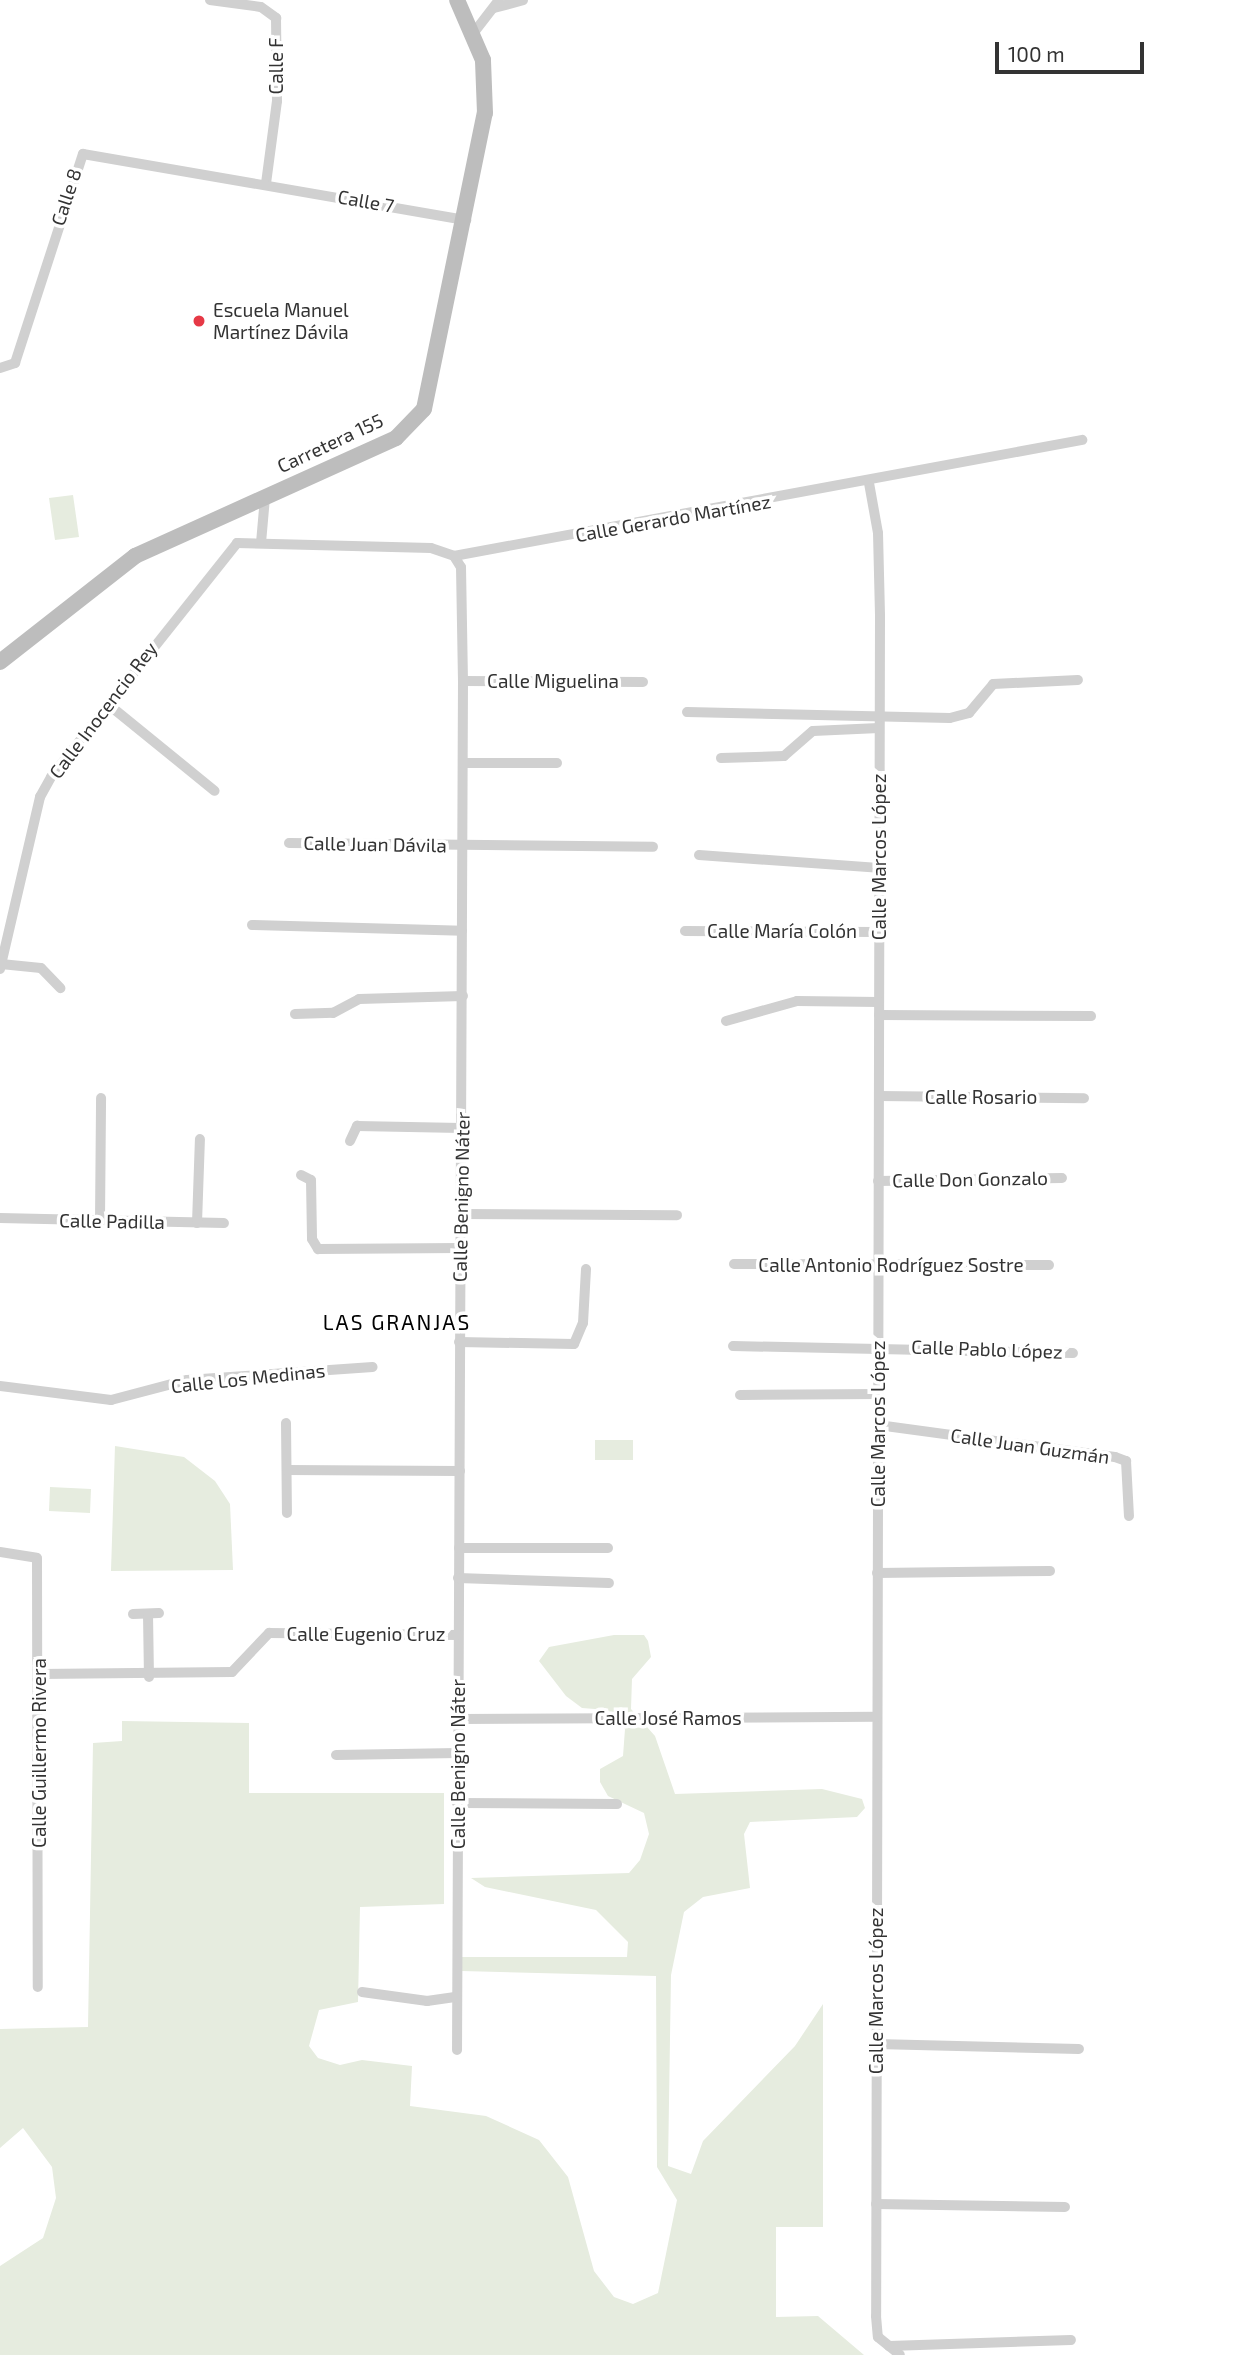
<!DOCTYPE html>
<meta charset="utf-8">
<style>
body{margin:0}
#map{position:relative;width:1250px;height:2355px;overflow:hidden;background:#fff;font-family:"Exo 2",sans-serif}
div>[style]{position:absolute}
.green>*{inset:0;background:#e6ecdf}
.street>*{height:10px;margin:-5px;padding:0 5px;transform-origin:5px;border-radius:5px;background:#d0d0d0}
.secondary>*{height:16px;margin:-8px;padding:0 8px;transform-origin:8px;border-radius:8px;background:#bdbdbd}
.dots>*{width:19px;height:19px;translate:-50% -50%;box-sizing:border-box;border:4px solid #fff;border-radius:50%}
span{translate:-50% -50%;white-space:nowrap;text-align:center;line-height:1.15;-webkit-text-stroke:7px #fff;paint-order:stroke}
.street-label{font-size:19px;color:#333}
.poi-label{font-size:19px;color:#333}
.left{translate:0 -50%;text-align:left}
.neighbourhood-label{font-size:21px;color:#000;letter-spacing:2px}
.scale{position:absolute;left:995px;top:42px;width:149px;height:32px;box-sizing:border-box;border:4px solid #333;border-top:0;padding-left:9px;font-size:21px;line-height:24px;white-space:nowrap;color:#333;-webkit-text-stroke:5px #fff;paint-order:stroke}
</style>
<div id="map">
<div class="green">
<i style="clip-path:polygon(73px 495px,79px 537px,55px 540px,49px 498px)"></i>
<i style="clip-path:polygon(595px 1440px,633px 1440px,633px 1460px,595px 1460px)"></i>
<i style="clip-path:polygon(115px 1446px,184px 1457px,215px 1481px,230px 1504px,233px 1570px,111px 1571px)"></i>
<i style="clip-path:polygon(50px 1487px,91px 1489px,90px 1513px,49px 1511px)"></i>
<i style="clip-path:polygon(614px 1635px,644px 1635px,648px 1641px,651px 1657px,632px 1679px,631px 1709px,655px 1736px,675px 1794px,822px 1789px,862px 1799px,865px 1808px,857px 1817px,750px 1822px,744px 1834px,750px 1888px,703px 1897px,684px 1912px,671px 1975px,668px 2166px,691px 2174px,703px 2141px,795px 2046px,823px 2004px,823px 2227px,776px 2227px,776px 2317px,818px 2316px,864px 2355px,0 2355px,0 2266px,43px 2238px,56px 2198px,52px 2167px,23px 2128px,0 2148px,0 2029px,88px 2027px,93px 1743px,122px 1741px,122px 1721px,249px 1723px,249px 1793px,444px 1793px,444px 1904px,360px 1907px,358px 2002px,319px 2010px,309px 2046px,318px 2058px,340px 2065px,362px 2060px,412px 2066px,410px 2106px,486px 2116px,539px 2140px,568px 2177px,594px 2271px,614px 2297px,633px 2304px,658px 2293px,677px 2200px,657px 2167px,656px 1976px,461px 1971px,461px 1957px,627px 1957px,628px 1942px,596px 1910px,485px 1887px,471px 1878px,629px 1873px,640px 1860px,649px 1834px,644px 1813px,608px 1796px,600px 1782px,600px 1769px,623px 1756px,625px 1729px,608px 1710px,582px 1708px,566px 1696px,539px 1661px,549px 1647px)"></i>
</div>
<div class="street">
<i style="left:210px;top:0;width:51px;rotate:7.8deg"></i>
<i style="left:261px;top:7px;width:19px;rotate:36deg"></i>
<i style="left:276px;top:18px;width:83px;rotate:89.3deg"></i>
<i style="left:277px;top:101px;width:83px;rotate:97.6deg"></i>
<i style="left:494px;top:8px;width:30px;rotate:-15deg"></i>
<i style="left:472px;top:35px;width:44px;rotate:-52.4deg"></i>
<i style="left:0;top:368px;width:16px;rotate:-18deg"></i>
<i style="left:15px;top:363px;width:220px;rotate:-72deg"></i>
<i style="left:83px;top:154px;width:389px;rotate:9.8deg"></i>
<i style="left:869px;top:483px;width:51px;rotate:79.8deg"></i>
<i style="left:878px;top:533px;width:84px;rotate:88.6deg"></i>
<i style="left:880px;top:617px;width:1699px;rotate:90.13deg"></i>
<i style="left:876px;top:2316px;width:21px;rotate:85deg"></i>
<i style="left:878px;top:2337px;width:28px;rotate:39deg"></i>
<i style="left:261px;top:543px;width:46px;rotate:-85deg"></i>
<i style="left:454px;top:556px;width:13px;rotate:58deg"></i>
<i style="left:461px;top:567px;width:114px;rotate:89deg"></i>
<i style="left:463px;top:681px;width:1369px;rotate:90.25deg"></i>
<i style="left:463px;top:681px;width:180px;rotate:0.3deg"></i>
<i style="left:109px;top:705px;width:136px;rotate:39.1deg"></i>
<i style="left:687px;top:712px;width:263px;rotate:1.3deg"></i>
<i style="left:950px;top:718px;width:20px;rotate:-15deg"></i>
<i style="left:969px;top:713px;width:38px;rotate:-50deg"></i>
<i style="left:993px;top:684px;width:85px;rotate:-2.7deg"></i>
<i style="left:721px;top:758px;width:63px;rotate:-1.8deg"></i>
<i style="left:784px;top:756px;width:38px;rotate:-41deg"></i>
<i style="left:813px;top:731px;width:66px;rotate:-2.6deg"></i>
<i style="left:463px;top:763px;width:94px"></i>
<i style="left:289px;top:843px;width:364px;rotate:0.6deg"></i>
<i style="left:699px;top:855px;width:180px;rotate:4.1deg"></i>
<i style="left:252px;top:925px;width:210px;rotate:1.6deg"></i>
<i style="left:685px;top:931px;width:194px;rotate:0.3deg"></i>
<i style="left:1px;top:964px;width:40px;rotate:5.7deg"></i>
<i style="left:41px;top:968px;width:28px;rotate:46deg"></i>
<i style="left:0;top:969px;width:177px;rotate:-76.9deg"></i>
<i style="left:40px;top:797px;width:23px;rotate:-61deg"></i>
<i style="left:51px;top:777px;width:299px;rotate:-51.5deg"></i>
<i style="left:237px;top:543px;width:194px;rotate:1.5deg"></i>
<i style="left:431px;top:548px;width:24px;rotate:19deg"></i>
<i style="left:454px;top:556px;width:639px;rotate:-10.47deg"></i>
<i style="left:295px;top:1014px;width:38px;rotate:-2deg"></i>
<i style="left:333px;top:1013px;width:30px;rotate:-28deg"></i>
<i style="left:359px;top:999px;width:104px;rotate:-1.7deg"></i>
<i style="left:879px;top:1015px;width:212px;rotate:0.3deg"></i>
<i style="left:726px;top:1021px;width:74px;rotate:-15.7deg"></i>
<i style="left:797px;top:1001px;width:82px;rotate:0.7deg"></i>
<i style="left:879px;top:1096px;width:205px;rotate:0.6deg"></i>
<i style="left:350px;top:1141px;width:17px;rotate:-65deg"></i>
<i style="left:357px;top:1126px;width:104px;rotate:1.1deg"></i>
<i style="left:301px;top:1175px;width:11px;rotate:27deg"></i>
<i style="left:311px;top:1180px;width:59px;rotate:89deg"></i>
<i style="left:312px;top:1239px;width:12px;rotate:59deg"></i>
<i style="left:318px;top:1249px;width:142px;rotate:-0.4deg"></i>
<i style="left:878px;top:1181px;width:184px;rotate:-0.9deg"></i>
<i style="left:460px;top:1214px;width:217px;rotate:0.3deg"></i>
<i style="left:0;top:1218px;width:224px;rotate:1.3deg"></i>
<i style="left:100px;top:1220px;width:122px;rotate:-89.5deg"></i>
<i style="left:197px;top:1223px;width:84px;rotate:-88deg"></i>
<i style="left:734px;top:1264px;width:315px;rotate:0.2deg"></i>
<i style="left:459px;top:1342px;width:115px;rotate:1deg"></i>
<i style="left:574px;top:1344px;width:23px;rotate:-67deg"></i>
<i style="left:583px;top:1323px;width:54px;rotate:-86.8deg"></i>
<i style="left:733px;top:1346px;width:340px;rotate:1.2deg"></i>
<i style="left:0;top:1386px;width:112px;rotate:7.2deg"></i>
<i style="left:111px;top:1400px;width:79px;rotate:-14.7deg"></i>
<i style="left:187px;top:1380px;width:186px;rotate:-4deg"></i>
<i style="left:740px;top:1395px;width:138px;rotate:-0.4deg"></i>
<i style="left:286px;top:1423px;width:90px;rotate:89.4deg"></i>
<i style="left:878px;top:1425px;width:239px;rotate:7.7deg"></i>
<i style="left:1115px;top:1457px;width:12px;rotate:20deg"></i>
<i style="left:1126px;top:1461px;width:55px;rotate:86.9deg"></i>
<i style="left:287px;top:1470px;width:173px;rotate:0.3deg"></i>
<i style="left:459px;top:1548px;width:149px"></i>
<i style="left:0;top:1552px;width:37px;rotate:9deg"></i>
<i style="left:37px;top:1558px;width:429px;rotate:89.9deg"></i>
<i style="left:877px;top:1573px;width:173px;rotate:-0.7deg"></i>
<i style="left:458px;top:1578px;width:151px;rotate:1.9deg"></i>
<i style="left:133px;top:1614px;width:26px;rotate:-2deg"></i>
<i style="left:148px;top:1614px;width:63px;rotate:89.1deg"></i>
<i style="left:40px;top:1674px;width:192px;rotate:-0.6deg"></i>
<i style="left:232px;top:1672px;width:54px;rotate:-46.5deg"></i>
<i style="left:269px;top:1633px;width:189px;rotate:0.6deg"></i>
<i style="left:459px;top:1719px;width:418px;rotate:-0.3deg"></i>
<i style="left:336px;top:1755px;width:122px;rotate:-0.9deg"></i>
<i style="left:457px;top:1803px;width:160px;rotate:0.4deg"></i>
<i style="left:362px;top:1992px;width:66px;rotate:7.9deg"></i>
<i style="left:427px;top:2001px;width:30px;rotate:-8deg"></i>
<i style="left:876px;top:2044px;width:203px;rotate:1.4deg"></i>
<i style="left:876px;top:2204px;width:189px;rotate:0.9deg"></i>
<i style="left:889px;top:2346px;width:182px;rotate:-1.9deg"></i>
</div>
<div class="secondary">
<i style="left:0;top:662px;width:172px;rotate:-38.1deg"></i>
<i style="left:135px;top:556px;width:286px;rotate:-24.3deg"></i>
<i style="left:396px;top:438px;width:40px;rotate:-46deg"></i>
<i style="left:424px;top:409px;width:302px;rotate:-78.4deg"></i>
<i style="left:485px;top:113px;width:53px;rotate:-92.2deg"></i>
<i style="left:483px;top:60px;width:65px;rotate:-113.4deg"></i>
</div>
<div class="dots">
<i style="left:199px;top:321px;background:#e63946"></i>
</div>
<div class="street-label">
<span style="left:276px;top:66px;rotate:-90deg">Calle F</span>
<span style="left:66px;top:197px;rotate:-72deg">Calle 8</span>
<span style="left:366px;top:201px;rotate:10deg">Calle 7</span>
<span style="left:330px;top:443px;rotate:-25deg">Carretera 155</span>
<span style="left:673px;top:518px;rotate:-10deg">Calle Gerardo Martínez</span>
<span style="left:553px;top:681px">Calle Miguelina</span>
<span style="left:103px;top:710px;rotate:-53deg">Calle Inocencio Rey</span>
<span style="left:375px;top:844px;rotate:1deg">Calle Juan Dávila</span>
<span style="left:879px;top:857px;rotate:-90deg">Calle Marcos López</span>
<span style="left:782px;top:931px">Calle María Colón</span>
<span style="left:981px;top:1097px">Calle Rosario</span>
<span style="left:970px;top:1179px;rotate:-1deg">Calle Don Gonzalo</span>
<span style="left:461px;top:1197px;rotate:-89deg">Calle Benigno Náter</span>
<span style="left:112px;top:1221px;rotate:1deg">Calle Padilla</span>
<span style="left:891px;top:1265px">Calle Antonio Rodríguez Sostre</span>
<span style="left:987px;top:1349px;rotate:2deg">Calle Pablo López</span>
<span style="left:248px;top:1378px;rotate:-6deg">Calle Los Medinas</span>
<span style="left:878px;top:1424px;rotate:-90deg">Calle Marcos López</span>
<span style="left:1030px;top:1446px;rotate:8deg">Calle Juan Guzmán</span>
<span style="left:366px;top:1634px">Calle Eugenio Cruz</span>
<span style="left:668px;top:1718px">Calle José Ramos</span>
<span style="left:39px;top:1753px;rotate:-90deg">Calle Guillermo Rivera</span>
<span style="left:458px;top:1764px;rotate:-90deg">Calle Benigno Náter</span>
<span style="left:876px;top:1991px;rotate:-90deg">Calle Marcos López</span>
</div>
<div class="poi-label">
<span class="left" style="left:213px;top:321px">Escuela Manuel<br>Martínez Dávila</span>
</div>
<div class="neighbourhood-label">
<span style="left:397px;top:1322px">LAS GRANJAS</span>
</div>
<div class="scale">100 m</div>
</div>
